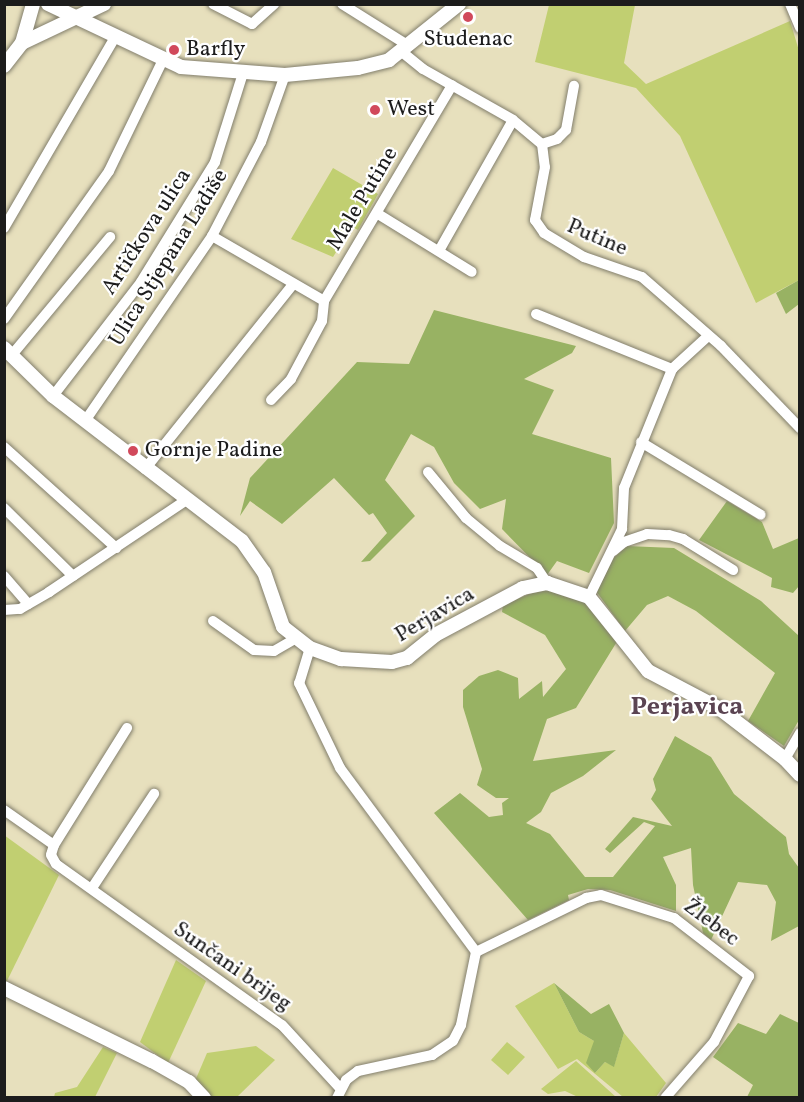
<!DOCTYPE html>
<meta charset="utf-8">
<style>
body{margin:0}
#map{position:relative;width:804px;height:1102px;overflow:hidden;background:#e7e0bd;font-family:Vollkorn,serif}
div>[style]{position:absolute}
.green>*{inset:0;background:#c1cf71}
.forest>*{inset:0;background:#98b263}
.roads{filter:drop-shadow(0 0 2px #827e6c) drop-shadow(0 0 2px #827e6c)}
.street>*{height:10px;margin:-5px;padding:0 5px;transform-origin:5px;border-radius:5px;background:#fff}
.secondary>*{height:14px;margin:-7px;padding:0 7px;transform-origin:7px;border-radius:7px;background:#fff}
.dots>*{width:16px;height:16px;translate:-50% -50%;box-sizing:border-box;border:3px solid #fff;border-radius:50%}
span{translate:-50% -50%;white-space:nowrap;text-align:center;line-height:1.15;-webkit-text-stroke:4.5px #fff;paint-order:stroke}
.poi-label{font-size:22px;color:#1c1c1c}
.left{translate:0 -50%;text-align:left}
.street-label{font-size:22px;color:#1c1c1c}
.quarter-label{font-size:26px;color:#5b4452;font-weight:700}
.frame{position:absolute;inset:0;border:6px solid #1c1c1c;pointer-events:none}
</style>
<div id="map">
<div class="green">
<i style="clip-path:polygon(549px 5px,635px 5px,624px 63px,646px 84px,790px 21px,800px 54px,799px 280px,756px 303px,680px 136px,636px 88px,535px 62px)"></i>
<i style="clip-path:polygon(333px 168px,378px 194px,358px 230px,352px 227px,333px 257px,291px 239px)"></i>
<i style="clip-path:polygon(4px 835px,59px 875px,6px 983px,4px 982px)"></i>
<i style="clip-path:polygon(176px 960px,206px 981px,168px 1063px,140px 1042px)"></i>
<i style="clip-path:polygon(554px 983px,579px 1032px,594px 1041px,595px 1073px,605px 1062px,614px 1066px,624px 1033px,666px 1083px,656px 1097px,623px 1097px,577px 1059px,558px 1069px,515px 1006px)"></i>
<i style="clip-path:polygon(507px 1042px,525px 1057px,508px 1075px,491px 1060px)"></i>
<i style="clip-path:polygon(256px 1046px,275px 1060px,237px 1097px,209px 1097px,195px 1081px,207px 1053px)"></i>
<i style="clip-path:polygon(103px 1047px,117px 1053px,95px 1097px,54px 1097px,55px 1093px,77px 1087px)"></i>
<i style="clip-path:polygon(576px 1061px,616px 1097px,578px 1097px,565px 1091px,548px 1094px,541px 1089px)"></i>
</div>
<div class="forest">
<i style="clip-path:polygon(799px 280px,799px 304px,786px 314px,776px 293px)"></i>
<i style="clip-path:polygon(434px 310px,576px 346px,572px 353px,524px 379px,554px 390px,532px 434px,611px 458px,614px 523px,589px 573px,557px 561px,547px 575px,502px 529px,506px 499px,480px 509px,454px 483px,434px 447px,411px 434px,385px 480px,415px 516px,370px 561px,361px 562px,387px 533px,373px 513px,369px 515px,334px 478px,282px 524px,250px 501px,240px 516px,250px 478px,357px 362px,409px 364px)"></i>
<i style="clip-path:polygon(727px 501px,762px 522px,773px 549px,799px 538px,799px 586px,793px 593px,771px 587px,772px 578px,699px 540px)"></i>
<i style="clip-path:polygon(627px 546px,674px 548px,761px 601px,799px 636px,799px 720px,784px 746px,748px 721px,775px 673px,696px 611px,668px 596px,647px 605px,625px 631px,596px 591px,609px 562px)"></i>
<i style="clip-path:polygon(548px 586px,584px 598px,618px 640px,576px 708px,547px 719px,533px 761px,616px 750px,583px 776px,551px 793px,541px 812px,526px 823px,550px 834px,585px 877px,613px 877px,655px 826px,644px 822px,610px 853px,605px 849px,633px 817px,672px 826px,651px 799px,656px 790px,653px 779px,675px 736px,711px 757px,734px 794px,786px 837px,789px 854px,799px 868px,799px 926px,771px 941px,776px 902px,767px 885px,738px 882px,711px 940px,703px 933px,693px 885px,691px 848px,663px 857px,676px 885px,676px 911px,610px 890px,588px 889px,568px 895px,569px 900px,528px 920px,434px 813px,460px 793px,489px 817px,503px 815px,502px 803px,509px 798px,496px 798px,477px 785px,482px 769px,463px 707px,463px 690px,479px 676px,498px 670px,518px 678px,519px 699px,542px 681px,543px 697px,566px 669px,545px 635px,502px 612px,503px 605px)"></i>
<i style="clip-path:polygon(554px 983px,591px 1014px,609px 1004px,624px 1033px,614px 1067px,605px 1062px,595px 1073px,586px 1063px,594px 1041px,579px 1032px)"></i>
<i style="clip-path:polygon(780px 1014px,799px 1023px,799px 1097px,747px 1097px,753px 1085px,713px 1057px,738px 1023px,766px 1034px)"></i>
</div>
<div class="roads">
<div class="street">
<i style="left:213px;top:4px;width:44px;rotate:27.1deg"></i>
<i style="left:252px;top:24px;width:30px;rotate:-42deg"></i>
<i style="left:342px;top:4px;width:79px;rotate:32.1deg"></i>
<i style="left:790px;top:4px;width:26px;rotate:67deg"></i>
<i style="left:402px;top:52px;width:27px;rotate:39deg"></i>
<i style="left:423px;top:69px;width:103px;rotate:29.5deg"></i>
<i style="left:513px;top:120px;width:38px;rotate:40deg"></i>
<i style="left:542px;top:144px;width:23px;rotate:83deg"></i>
<i style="left:545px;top:167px;width:54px;rotate:100.7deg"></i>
<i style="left:535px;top:220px;width:16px;rotate:55deg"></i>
<i style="left:544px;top:233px;width:47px;rotate:31deg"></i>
<i style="left:584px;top:257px;width:61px;rotate:19deg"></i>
<i style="left:642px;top:277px;width:105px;rotate:41.1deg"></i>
<i style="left:721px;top:346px;width:114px;rotate:46.1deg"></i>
<i style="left:542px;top:144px;width:16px;rotate:-18deg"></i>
<i style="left:557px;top:139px;width:13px;rotate:-45deg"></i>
<i style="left:566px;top:130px;width:45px;rotate:-79.7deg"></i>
<i style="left:378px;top:214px;width:110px;rotate:31.7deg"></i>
<i style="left:4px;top:228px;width:221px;rotate:-59.8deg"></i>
<i style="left:212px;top:236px;width:129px;rotate:30.1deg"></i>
<i style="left:324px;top:301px;width:251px;rotate:-59.3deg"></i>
<i style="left:440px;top:249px;width:148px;rotate:-60.5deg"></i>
<i style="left:536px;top:314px;width:147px;rotate:22deg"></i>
<i style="left:4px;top:319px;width:181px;rotate:-54.6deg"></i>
<i style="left:109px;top:171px;width:123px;rotate:-64.1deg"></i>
<i style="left:11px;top:356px;width:155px;rotate:-50.2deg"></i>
<i style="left:53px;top:396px;width:144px;rotate:-52.3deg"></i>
<i style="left:141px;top:282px;width:141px;rotate:-58.3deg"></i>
<i style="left:215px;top:162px;width:93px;rotate:-72.5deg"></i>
<i style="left:271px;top:400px;width:29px;rotate:-46deg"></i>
<i style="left:291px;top:379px;width:66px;rotate:-61.9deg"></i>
<i style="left:322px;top:321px;width:20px;rotate:-84deg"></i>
<i style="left:85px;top:421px;width:224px;rotate:-55.5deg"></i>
<i style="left:212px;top:236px;width:106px;rotate:-62.5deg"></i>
<i style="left:261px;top:142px;width:71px;rotate:-70.3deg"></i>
<i style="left:641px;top:442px;width:140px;rotate:31.3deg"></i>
<i style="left:4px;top:447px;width:151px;rotate:42deg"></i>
<i style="left:145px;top:469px;width:237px;rotate:-51.3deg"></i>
<i style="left:428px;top:472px;width:60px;rotate:50.4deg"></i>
<i style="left:466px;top:518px;width:44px;rotate:39.5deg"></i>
<i style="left:500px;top:546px;width:43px;rotate:30.7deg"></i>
<i style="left:537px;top:568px;width:18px;rotate:56deg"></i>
<i style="left:4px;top:508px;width:97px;rotate:44.6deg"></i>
<i style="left:613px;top:551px;width:14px;rotate:-39deg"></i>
<i style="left:624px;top:542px;width:24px;rotate:-19deg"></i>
<i style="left:647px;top:534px;width:22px;rotate:3deg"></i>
<i style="left:669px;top:535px;width:15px;rotate:16deg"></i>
<i style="left:683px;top:539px;width:59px;rotate:31.8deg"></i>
<i style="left:4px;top:576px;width:37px;rotate:49deg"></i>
<i style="left:589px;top:597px;width:76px;rotate:-64.1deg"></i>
<i style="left:622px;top:529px;width:41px;rotate:-87.2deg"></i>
<i style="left:624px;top:488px;width:128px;rotate:-68deg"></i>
<i style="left:672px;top:369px;width:47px;rotate:-42.4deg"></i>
<i style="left:4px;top:610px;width:16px;rotate:-4deg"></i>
<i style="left:20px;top:609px;width:34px;rotate:-30deg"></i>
<i style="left:49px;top:592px;width:164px;rotate:-33.8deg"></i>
<i style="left:213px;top:621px;width:50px;rotate:35.3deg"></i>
<i style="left:254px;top:650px;width:20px;rotate:3deg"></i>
<i style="left:274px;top:651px;width:24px;rotate:-30deg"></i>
<i style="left:310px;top:648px;width:37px;rotate:107deg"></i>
<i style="left:299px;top:683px;width:94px;rotate:64.2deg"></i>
<i style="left:340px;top:768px;width:229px;rotate:53.5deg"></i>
<i style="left:785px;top:759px;width:30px;rotate:-60deg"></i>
<i style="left:4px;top:810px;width:61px;rotate:35deg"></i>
<i style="left:54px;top:845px;width:10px;rotate:107deg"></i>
<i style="left:51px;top:855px;width:10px;rotate:61deg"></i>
<i style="left:56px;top:864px;width:277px;rotate:35.5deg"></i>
<i style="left:282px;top:1025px;width:86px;rotate:47.4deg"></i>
<i style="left:54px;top:845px;width:138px;rotate:-58deg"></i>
<i style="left:92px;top:888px;width:113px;rotate:-56.6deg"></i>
<i style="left:337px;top:1098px;width:20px;rotate:-63deg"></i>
<i style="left:346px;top:1080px;width:15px;rotate:-37deg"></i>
<i style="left:358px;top:1071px;width:76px;rotate:-12.2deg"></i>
<i style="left:432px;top:1055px;width:25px;rotate:-34deg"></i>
<i style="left:453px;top:1041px;width:18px;rotate:-63deg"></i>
<i style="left:461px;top:1025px;width:75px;rotate:-78.4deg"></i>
<i style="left:476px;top:952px;width:123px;rotate:-26.1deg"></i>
<i style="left:586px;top:898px;width:15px;rotate:-11deg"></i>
<i style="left:601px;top:895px;width:77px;rotate:17.5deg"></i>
<i style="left:674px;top:918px;width:95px;rotate:37.7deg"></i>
<i style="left:749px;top:976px;width:75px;rotate:117.9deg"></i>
<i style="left:714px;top:1042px;width:74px;rotate:131.2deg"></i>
</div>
<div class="secondary">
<i style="left:48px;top:4px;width:147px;rotate:25.3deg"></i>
<i style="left:181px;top:67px;width:104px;rotate:4.4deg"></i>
<i style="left:285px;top:75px;width:73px;rotate:-5.5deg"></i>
<i style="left:358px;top:68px;width:32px;rotate:-14deg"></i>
<i style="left:389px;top:60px;width:90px;rotate:-38.7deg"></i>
<i style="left:22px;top:43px;width:41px;rotate:-74.2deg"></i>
<i style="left:4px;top:66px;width:29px;rotate:-52deg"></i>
<i style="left:22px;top:43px;width:91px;rotate:-25.4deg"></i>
<i style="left:4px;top:348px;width:69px;rotate:44.4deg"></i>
<i style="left:53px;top:396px;width:238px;rotate:37.5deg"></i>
<i style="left:242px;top:541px;width:38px;rotate:55deg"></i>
<i style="left:264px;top:572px;width:58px;rotate:70.9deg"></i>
<i style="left:283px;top:627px;width:34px;rotate:38deg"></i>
<i style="left:310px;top:648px;width:33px;rotate:20deg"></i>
<i style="left:341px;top:659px;width:51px;rotate:3.4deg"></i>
<i style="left:392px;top:662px;width:16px;rotate:-15deg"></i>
<i style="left:407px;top:658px;width:36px;rotate:-39deg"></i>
<i style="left:435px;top:635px;width:100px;rotate:-28.1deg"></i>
<i style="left:523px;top:588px;width:25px;rotate:-12deg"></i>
<i style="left:547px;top:583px;width:44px;rotate:18.4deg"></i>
<i style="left:589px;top:597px;width:95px;rotate:51.4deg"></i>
<i style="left:648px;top:671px;width:81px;rotate:27.8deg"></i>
<i style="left:720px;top:709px;width:82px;rotate:37.6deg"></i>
<i style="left:785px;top:759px;width:22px;rotate:47deg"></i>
<i style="left:4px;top:988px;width:165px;rotate:26.3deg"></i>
<i style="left:152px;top:1061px;width:43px;rotate:29.6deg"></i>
<i style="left:189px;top:1082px;width:22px;rotate:47deg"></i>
</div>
</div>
<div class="dots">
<i style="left:468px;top:17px;background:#d1495b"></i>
<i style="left:174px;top:50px;background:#d1495b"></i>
<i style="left:375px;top:110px;background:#d1495b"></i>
<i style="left:133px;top:451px;background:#d1495b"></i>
</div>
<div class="poi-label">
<span style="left:468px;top:40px">Studenac</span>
<span class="left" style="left:186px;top:50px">Barfly</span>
<span class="left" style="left:387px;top:110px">West</span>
<span class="left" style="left:145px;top:451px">Gornje Padine</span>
</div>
<div class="street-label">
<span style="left:363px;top:199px;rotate:-59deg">Male Putine</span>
<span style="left:147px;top:232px;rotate:-57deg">Artičkova ulica</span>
<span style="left:597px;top:238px;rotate:23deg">Putine</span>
<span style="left:169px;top:258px;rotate:-58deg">Ulica Stjepana Ladiše</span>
<span style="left:435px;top:615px;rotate:-31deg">Perjavica</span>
<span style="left:711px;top:923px;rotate:37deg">Žlebec</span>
<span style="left:232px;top:967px;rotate:35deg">Sunčani brijeg</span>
</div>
<div class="quarter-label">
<span style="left:687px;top:708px">Perjavica</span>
</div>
<div class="frame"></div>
</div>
